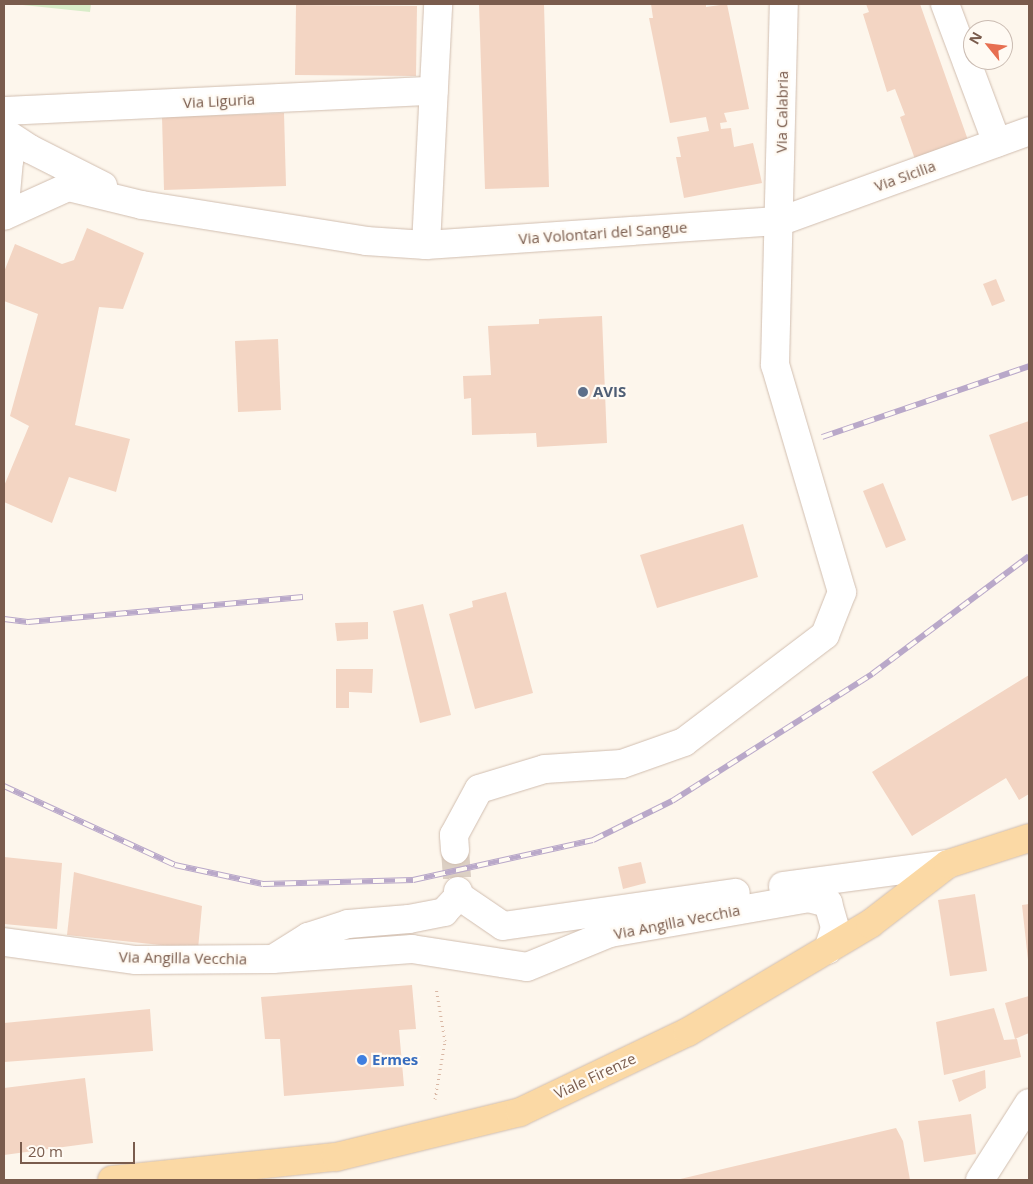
<!DOCTYPE html>
<style>
body{margin:0}
#map{position:relative;width:1033px;height:1184px;overflow:hidden;background:#fdf6ec;font-family:"Open Sans",sans-serif}
div>[style]{position:absolute}
.green>*{inset:0;background:#d8ecc9}
.building>*{inset:0;background:#f3d5c3}
.minor-tunnel>*{height:28px;margin-top:-14px;transform-origin:0;background:repeating-linear-gradient(90deg,#dcd0c4 0 28px,transparent 0 42px)}
.path>*{height:3px;margin-top:-1.5px;transform-origin:0;background:repeating-linear-gradient(90deg,#d9b8a5 0 1px,transparent 0 5px)}
.roads{filter:drop-shadow(0 0 1px #d1beb0) drop-shadow(0 0 1px #d1beb0)}
.minor>*{height:28px;margin:-14px;padding:0 14px;transform-origin:14px;border-radius:14px;background:#fff}
.major>*{height:28px;margin:-14px;padding:0 14px;transform-origin:14px;border-radius:14px;background:#fbd9a5}
.rail>*{height:5.5px;margin-top:-2.75px;transform-origin:0;background:repeating-linear-gradient(90deg,#fffaf3 0 11px,#b9a8c9 0 22px);box-sizing:border-box;border-block:1px solid #b9a8c9}
.dots>*{width:14px;height:14px;translate:-50% -50%;box-sizing:border-box;border:2px solid #fffaf3;border-radius:50%}
span{translate:-50% -50%;white-space:nowrap;text-align:center;line-height:1.15;-webkit-text-stroke:4.5px #fffaf3;paint-order:stroke}
.street-label{font-size:15px;color:#7a5c4d}
.service-label{font-size:15px;color:#4e5e75;font-weight:700}
.left{translate:0 -50%;text-align:left}
.shop-label{font-size:15px;color:#366cbe;font-weight:700}
.frame{position:absolute;inset:0;border:5px solid #7a5c4d;pointer-events:none}
.north{position:absolute;left:963px;top:20px;width:50px;height:50px;box-sizing:border-box;background:#fffaf3;border:1px solid #cabbb1;border-radius:50%;rotate:299deg;font-size:14px;font-weight:700;line-height:20px;text-align:center;color:#7a5c4d}
.north::after{content:'';display:block;margin:auto;width:18px;height:22px;background:#e76f51;clip-path:polygon(50% 0,100% 100%,50% 72%,0 100%)}
.scale{position:absolute;left:20px;top:1142px;width:115px;height:22px;box-sizing:border-box;border:2px solid #7a5c4d;border-top:0;padding-left:6px;font-size:15px;line-height:18px;white-space:nowrap;color:#7a5c4d;-webkit-text-stroke:4px #fffaf3;paint-order:stroke}
</style>
<div id="map">
<div class="green">
<i style="clip-path:polygon(13px 4px,91px 4px,90px 12px)"></i>
</div>
<div class="building">
<i style="clip-path:polygon(479px 4px,544px 4px,549px 187px,485px 189px)"></i>
<i style="clip-path:polygon(651px 4px,706px 4px,706px 7px,727px 4px,749px 109px,724px 113px,727px 122px,720px 123px,721px 129px,731px 128px,734px 147px,753px 143px,762px 183px,684px 198px,676px 157px,681px 157px,677px 137px,709px 131px,706px 117px,670px 123px,649px 18px,653px 18px)"></i>
<i style="clip-path:polygon(866px 4px,920px 4px,969px 143px,916px 162px,900px 117px,905px 115px,895px 89px,887px 92px,863px 14px,869px 12px)"></i>
<i style="clip-path:polygon(296px 5px,417px 6px,416px 76px,295px 75px)"></i>
<i style="clip-path:polygon(284px 113px,286px 186px,164px 190px,162px 117px)"></i>
<i style="clip-path:polygon(87px 228px,144px 253px,123px 309px,99px 307px,75px 425px,130px 439px,116px 492px,69px 477px,52px 523px,4px 502px,4px 486px,29px 426px,10px 416px,38px 314px,4px 301px,4px 272px,15px 244px,62px 264px,74px 260px)"></i>
<i style="clip-path:polygon(996px 279px,1005px 301px,992px 306px,983px 284px)"></i>
<i style="clip-path:polygon(602px 316px,607px 443px,537px 447px,536px 433px,472px 435px,471px 398px,464px 399px,463px 376px,491px 375px,488px 326px,539px 324px,539px 319px)"></i>
<i style="clip-path:polygon(278px 339px,281px 410px,238px 412px,235px 341px)"></i>
<i style="clip-path:polygon(1029px 421px,1029px 495px,1012px 501px,989px 435px)"></i>
<i style="clip-path:polygon(883px 483px,906px 540px,886px 548px,863px 491px)"></i>
<i style="clip-path:polygon(743px 524px,758px 577px,657px 608px,640px 555px)"></i>
<i style="clip-path:polygon(506px 592px,533px 693px,475px 709px,449px 614px,473px 607px,472px 601px)"></i>
<i style="clip-path:polygon(423px 604px,451px 715px,420px 723px,393px 611px)"></i>
<i style="clip-path:polygon(368px 622px,368px 639px,337px 641px,335px 623px)"></i>
<i style="clip-path:polygon(336px 669px,373px 669px,372px 693px,349px 692px,349px 708px,336px 708px)"></i>
<i style="clip-path:polygon(1029px 675px,1029px 794px,1019px 800px,1006px 778px,912px 836px,872px 772px)"></i>
<i style="clip-path:polygon(4px 857px,62px 863px,57px 929px,4px 924px)"></i>
<i style="clip-path:polygon(641px 862px,646px 883px,623px 889px,618px 867px)"></i>
<i style="clip-path:polygon(74px 872px,202px 906px,198px 949px,67px 935px)"></i>
<i style="clip-path:polygon(975px 894px,987px 971px,950px 976px,938px 900px)"></i>
<i style="clip-path:polygon(1029px 904px,1029px 960px,1028px 960px,1022px 905px)"></i>
<i style="clip-path:polygon(412px 985px,416px 1029px,399px 1030px,404px 1086px,284px 1096px,280px 1039px,265px 1039px,261px 997px)"></i>
<i style="clip-path:polygon(1029px 996px,1029px 1033px,1015px 1039px,1005px 1003px)"></i>
<i style="clip-path:polygon(994px 1008px,1004px 1040px,1017px 1039px,1021px 1057px,944px 1075px,936px 1022px)"></i>
<i style="clip-path:polygon(150px 1009px,153px 1051px,4px 1062px,4px 1023px)"></i>
<i style="clip-path:polygon(985px 1070px,986px 1088px,959px 1102px,952px 1080px)"></i>
<i style="clip-path:polygon(85px 1078px,93px 1143px,4px 1155px,4px 1088px)"></i>
<i style="clip-path:polygon(971px 1114px,976px 1154px,924px 1162px,918px 1121px)"></i>
<i style="clip-path:polygon(896px 1128px,903px 1141px,910px 1180px,676px 1180px)"></i>
</div>
<div class="minor-tunnel">
<i style="left:455px;top:850px;width:41px;rotate:85.8deg"></i>
</div>
<div class="path">
<i style="left:435px;top:1099px;width:59px;rotate:-80.2deg"></i>
<i style="left:445px;top:1041px;width:55px;rotate:-99.5deg"></i>
</div>
<div class="roads">
<div class="minor">
<i style="left:945px;top:4px;width:148px;rotate:69.5deg"></i>
<i style="left:4px;top:111px;width:430px;rotate:-2.7deg"></i>
<i style="left:4px;top:132px;width:31px;rotate:33deg"></i>
<i style="left:30px;top:149px;width:82px;rotate:26.9deg"></i>
<i style="left:4px;top:153px;width:9px;rotate:54deg"></i>
<i style="left:9px;top:160px;width:56px;rotate:95.1deg"></i>
<i style="left:6px;top:215px;width:68px;rotate:-24.3deg"></i>
<i style="left:68px;top:187px;width:76px;rotate:13.7deg"></i>
<i style="left:142px;top:205px;width:227px;rotate:9.1deg"></i>
<i style="left:366px;top:241px;width:60px;rotate:3.8deg"></i>
<i style="left:426px;top:245px;width:356px;rotate:-3.9deg"></i>
<i style="left:781px;top:221px;width:264px;rotate:-19.9deg"></i>
<i style="left:426px;top:245px;width:241px;rotate:-87.1deg"></i>
<i style="left:455px;top:850px;width:15px;rotate:-94deg"></i>
<i style="left:454px;top:835px;width:52px;rotate:-61.5deg"></i>
<i style="left:479px;top:789px;width:69px;rotate:-16.9deg"></i>
<i style="left:545px;top:769px;width:77px;rotate:-3.7deg"></i>
<i style="left:622px;top:764px;width:66px;rotate:-19.5deg"></i>
<i style="left:684px;top:742px;width:177px;rotate:-37.2deg"></i>
<i style="left:825px;top:635px;width:46px;rotate:-68.4deg"></i>
<i style="left:842px;top:592px;width:237px;rotate:-106.4deg"></i>
<i style="left:775px;top:365px;width:361px;rotate:-88.6deg"></i>
<i style="left:783px;top:886px;width:166px;rotate:-7.6deg"></i>
<i style="left:458px;top:891px;width:5px;rotate:79deg"></i>
<i style="left:459px;top:896px;width:53px;rotate:34.3deg"></i>
<i style="left:503px;top:926px;width:235px;rotate:-8.1deg"></i>
<i style="left:4px;top:942px;width:133px;rotate:7.8deg"></i>
<i style="left:136px;top:960px;width:137px;rotate:-0.4deg"></i>
<i style="left:273px;top:959px;width:139px;rotate:-4.1deg"></i>
<i style="left:412px;top:949px;width:116px;rotate:8.9deg"></i>
<i style="left:527px;top:967px;width:90px;rotate:-22.3deg"></i>
<i style="left:610px;top:933px;width:201px;rotate:-10deg"></i>
<i style="left:808px;top:898px;width:21px;rotate:14deg"></i>
<i style="left:828px;top:903px;width:26px;rotate:74deg"></i>
<i style="left:835px;top:928px;width:23px;rotate:108deg"></i>
<i style="left:276px;top:957px;width:38px;rotate:-32deg"></i>
<i style="left:308px;top:937px;width:42px;rotate:-18deg"></i>
<i style="left:348px;top:924px;width:61px;rotate:-4.7deg"></i>
<i style="left:409px;top:919px;width:36px;rotate:-11deg"></i>
<i style="left:444px;top:912px;width:22px;rotate:-47deg"></i>
<i style="left:980px;top:1180px;width:91px;rotate:-57.5deg"></i>
</div>
<div class="major">
<i style="left:112px;top:1180px;width:225px;rotate:-5.9deg"></i>
<i style="left:336px;top:1157px;width:189px;rotate:-13.7deg"></i>
<i style="left:520px;top:1112px;width:186px;rotate:-25.5deg"></i>
<i style="left:688px;top:1032px;width:212px;rotate:-30.7deg"></i>
<i style="left:870px;top:924px;width:98px;rotate:-37.6deg"></i>
<i style="left:948px;top:864px;width:85px;rotate:-17.8deg"></i>
</div>
</div>
<div class="rail">
<i style="left:822px;top:437px;width:219px;rotate:-18.9deg"></i>
<i style="left:4px;top:619px;width:24px;rotate:7deg"></i>
<i style="left:28px;top:622px;width:276px;rotate:-5.2deg"></i>
<i style="left:4px;top:786px;width:188px;rotate:24.8deg"></i>
<i style="left:175px;top:865px;width:90px;rotate:12.2deg"></i>
<i style="left:263px;top:884px;width:150px;rotate:-1.5deg"></i>
<i style="left:413px;top:880px;width:184px;rotate:-12.5deg"></i>
<i style="left:593px;top:840px;width:88px;rotate:-26.3deg"></i>
<i style="left:672px;top:801px;width:237px;rotate:-32.4deg"></i>
<i style="left:872px;top:674px;width:196px;rotate:-36.9deg"></i>
</div>
<div class="dots">
<i style="left:583px;top:392px;background:#5c6f8a"></i>
<i style="left:362px;top:1060px;background:#3f7fe0"></i>
</div>
<div class="street-label">
<span style="left:219px;top:101px;rotate:-3deg">Via Liguria</span>
<span style="left:782px;top:112px;rotate:-89deg">Via Calabria</span>
<span style="left:905px;top:176px;rotate:-20deg">Via Sicilia</span>
<span style="left:603px;top:233px;rotate:-4deg">Via Volontari del Sangue</span>
<span style="left:677px;top:922px;rotate:-11deg">Via Angilla Vecchia</span>
<span style="left:183px;top:958px;rotate:1deg">Via Angilla Vecchia</span>
<span style="left:595px;top:1076px;rotate:-25deg">Viale Firenze</span>
</div>
<div class="service-label">
<span class="left" style="left:593px;top:392px">AVIS</span>
</div>
<div class="shop-label">
<span class="left" style="left:372px;top:1060px">Ermes</span>
</div>
<div class="frame"></div>
<div class="north">N</div>
<div class="scale">20 m</div>
</div>
